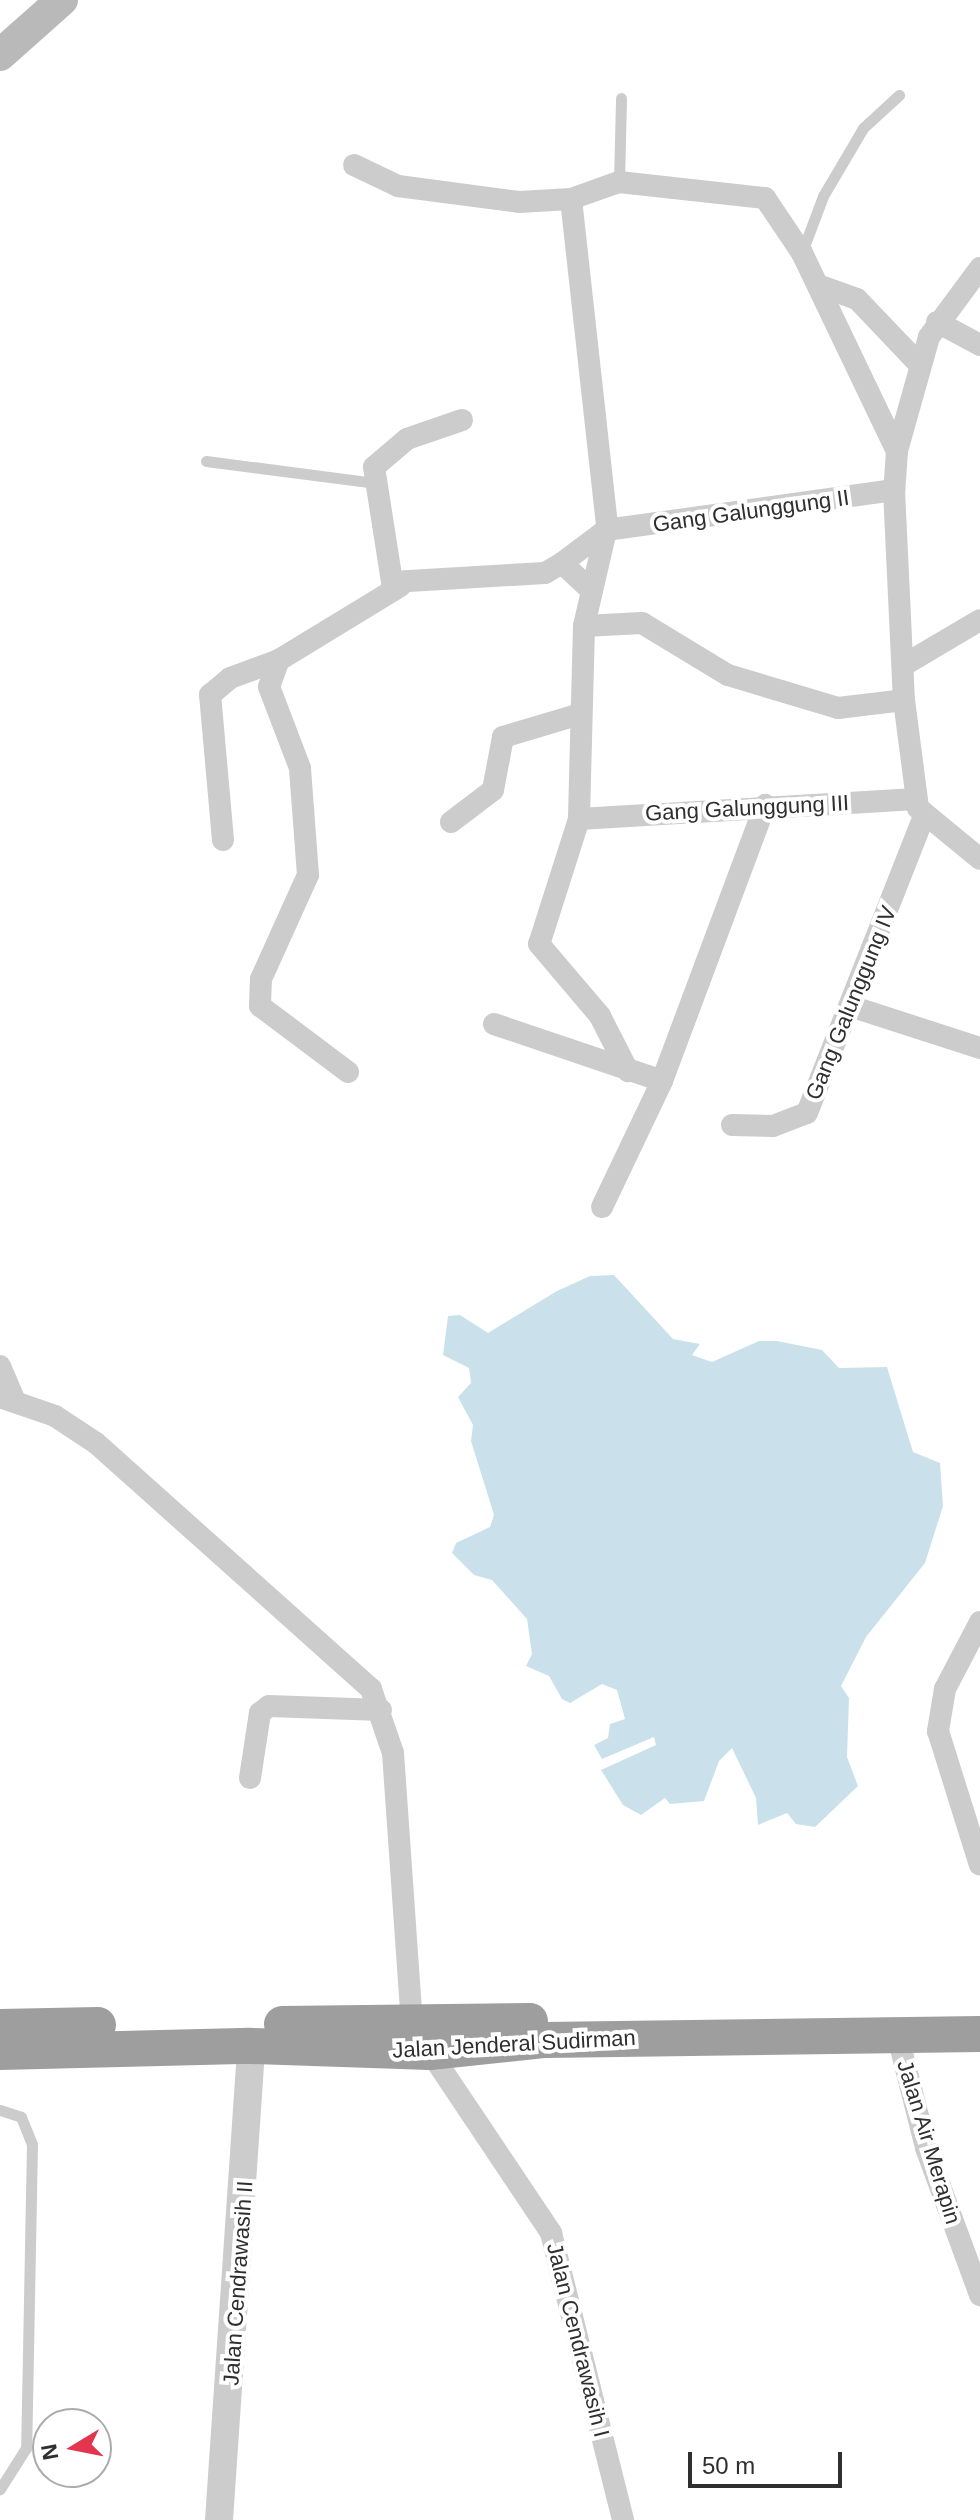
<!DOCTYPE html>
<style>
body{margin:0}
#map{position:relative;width:980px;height:2520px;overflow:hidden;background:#fff;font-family:Helvetica,sans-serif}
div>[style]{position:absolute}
.water>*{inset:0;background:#cae1ec}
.service>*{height:11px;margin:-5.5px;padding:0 5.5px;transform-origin:5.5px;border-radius:5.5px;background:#ccc}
.minor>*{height:22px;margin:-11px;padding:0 11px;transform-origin:11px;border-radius:11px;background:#ccc}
.tertiary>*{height:28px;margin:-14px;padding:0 14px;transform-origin:14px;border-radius:14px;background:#ccc}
.secondary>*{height:32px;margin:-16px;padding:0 16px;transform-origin:16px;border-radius:16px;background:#b9b9b9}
.trunk>*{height:36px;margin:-18px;padding:0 18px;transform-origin:18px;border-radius:18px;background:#9e9e9e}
span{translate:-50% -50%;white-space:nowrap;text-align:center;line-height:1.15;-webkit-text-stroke:8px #fff;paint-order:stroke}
.street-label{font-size:22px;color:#2f2f2f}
.north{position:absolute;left:32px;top:2408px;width:80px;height:80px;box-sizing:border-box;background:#fff;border:2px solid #acacac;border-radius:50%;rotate:260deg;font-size:22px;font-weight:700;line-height:32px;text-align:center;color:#2f2f2f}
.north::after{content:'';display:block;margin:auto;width:28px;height:36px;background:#e3354e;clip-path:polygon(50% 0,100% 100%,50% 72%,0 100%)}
.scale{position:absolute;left:688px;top:2452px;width:154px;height:36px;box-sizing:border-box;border:4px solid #2f2f2f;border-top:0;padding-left:10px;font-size:24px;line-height:28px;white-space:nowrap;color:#2f2f2f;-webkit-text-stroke:6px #fff;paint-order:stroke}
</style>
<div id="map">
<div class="water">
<i style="clip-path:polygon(614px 1275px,673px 1339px,700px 1344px,692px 1355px,712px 1362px,759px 1341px,777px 1341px,822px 1350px,839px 1368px,887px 1367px,913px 1452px,940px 1463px,943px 1506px,925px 1563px,866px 1637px,841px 1686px,849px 1698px,847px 1757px,858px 1786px,815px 1827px,796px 1824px,787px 1813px,758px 1825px,756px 1798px,732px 1748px,719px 1761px,704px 1801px,670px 1804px,665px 1798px,641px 1815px,623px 1805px,601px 1770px,656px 1745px,654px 1737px,602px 1759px,594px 1745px,608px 1738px,610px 1724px,625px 1719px,617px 1690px,602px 1684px,570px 1703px,562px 1699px,549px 1676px,526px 1666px,532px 1654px,527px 1619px,492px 1580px,474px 1575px,452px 1553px,456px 1543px,490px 1527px,494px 1515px,471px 1441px,473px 1425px,458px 1397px,471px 1383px,469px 1368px,443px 1355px,448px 1316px,460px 1315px,488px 1333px,557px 1291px,590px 1276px)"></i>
</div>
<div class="service">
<i style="left:619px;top:182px;width:84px;rotate:-88.6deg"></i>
<i style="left:802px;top:252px;width:60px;rotate:-69.4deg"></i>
<i style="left:823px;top:196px;width:79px;rotate:-59.5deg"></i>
<i style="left:863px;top:128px;width:49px;rotate:-42.5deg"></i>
<i style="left:206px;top:461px;width:170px;rotate:7.4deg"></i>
<i style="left:0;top:2110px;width:22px;rotate:18deg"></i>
<i style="left:21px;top:2117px;width:29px;rotate:68deg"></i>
<i style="left:32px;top:2144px;width:304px;rotate:91.1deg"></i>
<i style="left:26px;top:2448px;width:49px;rotate:122.4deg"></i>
</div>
<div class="minor">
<i style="left:354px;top:165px;width:49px;rotate:25.5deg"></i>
<i style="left:398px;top:186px;width:122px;rotate:7.5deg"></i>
<i style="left:519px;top:202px;width:52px;rotate:-3.3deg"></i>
<i style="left:571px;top:199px;width:51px;rotate:-19.5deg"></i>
<i style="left:619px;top:182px;width:147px;rotate:6.3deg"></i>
<i style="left:765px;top:198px;width:66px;rotate:56.1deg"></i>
<i style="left:802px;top:253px;width:220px;rotate:64.4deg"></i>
<i style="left:571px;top:199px;width:329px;rotate:83.7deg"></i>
<i style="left:607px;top:526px;width:103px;rotate:103deg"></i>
<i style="left:584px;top:626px;width:193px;rotate:91.5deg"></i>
<i style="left:579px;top:819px;width:131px;rotate:107.7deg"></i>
<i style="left:539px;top:944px;width:94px;rotate:49.7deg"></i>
<i style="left:600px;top:1016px;width:62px;rotate:63deg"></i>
<i style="left:980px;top:268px;width:86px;rotate:126.5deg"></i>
<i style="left:929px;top:337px;width:118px;rotate:105.7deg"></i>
<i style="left:897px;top:451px;width:39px;rotate:94deg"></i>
<i style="left:894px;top:490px;width:210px;rotate:87.3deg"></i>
<i style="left:904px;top:700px;width:109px;rotate:82.6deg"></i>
<i style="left:918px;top:808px;width:80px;rotate:39.4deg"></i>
<i style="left:818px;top:285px;width:41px;rotate:19.7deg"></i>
<i style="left:857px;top:299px;width:90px;rotate:46.4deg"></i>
<i style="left:937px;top:322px;width:49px;rotate:28.1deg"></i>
<i style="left:462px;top:420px;width:58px;rotate:160.9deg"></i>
<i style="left:407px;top:439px;width:43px;rotate:139.7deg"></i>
<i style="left:374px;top:467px;width:116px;rotate:81.1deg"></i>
<i style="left:392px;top:582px;width:153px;rotate:-3.4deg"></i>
<i style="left:545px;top:573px;width:20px;rotate:-30deg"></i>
<i style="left:562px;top:563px;width:38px;rotate:43deg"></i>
<i style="left:562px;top:563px;width:55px;rotate:-36.9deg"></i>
<i style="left:606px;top:530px;width:291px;rotate:-7.9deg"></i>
<i style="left:584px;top:626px;width:58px;rotate:-3deg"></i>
<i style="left:642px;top:623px;width:100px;rotate:31.2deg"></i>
<i style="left:728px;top:675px;width:115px;rotate:16.7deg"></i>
<i style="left:838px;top:708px;width:66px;rotate:-6.9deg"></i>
<i style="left:904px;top:665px;width:88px;rotate:-30.6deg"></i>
<i style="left:579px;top:819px;width:338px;rotate:-3.4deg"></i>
<i style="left:451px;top:822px;width:53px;rotate:-37.3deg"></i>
<i style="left:493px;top:790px;width:54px;rotate:-79.3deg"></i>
<i style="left:503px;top:737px;width:77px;rotate:-16.6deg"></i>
<i style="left:223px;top:840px;width:146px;rotate:-95.1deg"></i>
<i style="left:210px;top:695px;width:26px;rotate:-40deg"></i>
<i style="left:230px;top:678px;width:52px;rotate:-20.2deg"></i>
<i style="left:850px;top:1006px;width:137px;rotate:17.9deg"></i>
<i style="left:494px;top:1024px;width:177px;rotate:18.7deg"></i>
<i style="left:348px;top:1072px;width:110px;rotate:-143.1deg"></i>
<i style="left:260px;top:1006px;width:27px;rotate:-88deg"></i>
<i style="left:261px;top:979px;width:114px;rotate:-65.7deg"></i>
<i style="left:308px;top:875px;width:107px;rotate:-94.3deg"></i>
<i style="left:300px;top:768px;width:87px;rotate:-110.9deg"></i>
<i style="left:269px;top:687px;width:29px;rotate:-70deg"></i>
<i style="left:279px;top:660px;width:142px;rotate:-31.4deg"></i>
<i style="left:732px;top:1125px;width:41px;rotate:1.4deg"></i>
<i style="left:773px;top:1126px;width:36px;rotate:-21deg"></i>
<i style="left:807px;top:1113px;width:316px;rotate:-68.5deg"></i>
<i style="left:602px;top:1207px;width:140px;rotate:-64.5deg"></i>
<i style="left:662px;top:1081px;width:295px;rotate:-69.5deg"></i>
<i style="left:0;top:1366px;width:34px;rotate:67deg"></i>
<i style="left:0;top:1397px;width:58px;rotate:19.1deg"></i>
<i style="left:55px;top:1416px;width:49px;rotate:33.4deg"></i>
<i style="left:96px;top:1443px;width:369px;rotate:41.8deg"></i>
<i style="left:371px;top:1689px;width:68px;rotate:71deg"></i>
<i style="left:393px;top:1753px;width:271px;rotate:86deg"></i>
<i style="left:980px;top:1622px;width:76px;rotate:117.6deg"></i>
<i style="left:945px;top:1689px;width:43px;rotate:99.5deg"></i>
<i style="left:938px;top:1731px;width:140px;rotate:72.6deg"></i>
<i style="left:250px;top:1778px;width:66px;rotate:-81.3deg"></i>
<i style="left:260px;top:1713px;width:11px;rotate:-38deg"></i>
<i style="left:269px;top:1706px;width:112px;rotate:2deg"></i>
<i style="left:897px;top:2033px;width:119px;rotate:75.8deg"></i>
<i style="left:926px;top:2148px;width:157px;rotate:69.8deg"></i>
<i style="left:430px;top:2052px;width:218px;rotate:56.2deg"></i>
<i style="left:551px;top:2233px;width:296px;rotate:75.9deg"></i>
</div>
<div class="tertiary">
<i style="left:219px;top:2520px;width:475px;rotate:-86.1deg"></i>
</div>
<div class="secondary">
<i style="left:0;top:55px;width:83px;rotate:-41.6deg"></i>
</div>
<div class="trunk">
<i style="left:282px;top:2024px;width:248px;rotate:-0.7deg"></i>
<i style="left:0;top:2027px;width:98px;rotate:-1.2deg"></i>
<i style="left:0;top:2052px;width:251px;rotate:-1.4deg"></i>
<i style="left:251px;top:2046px;width:179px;rotate:1.9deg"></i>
<i style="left:430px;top:2052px;width:116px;rotate:-6deg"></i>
<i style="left:545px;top:2040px;width:435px;rotate:-0.8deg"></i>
</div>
<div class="street-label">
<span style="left:751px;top:511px;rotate:-8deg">Gang Galunggung II</span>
<span style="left:747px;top:808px;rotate:-3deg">Gang Galunggung III</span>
<span style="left:851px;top:1003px;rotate:-68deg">Gang Galunggung IV</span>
<span style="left:514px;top:2044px;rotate:-3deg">Jalan Jenderal Sudirman</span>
<span style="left:929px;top:2142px;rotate:73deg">Jalan Air Merapin</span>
<span style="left:238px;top:2283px;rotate:-86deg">Jalan Cendrawasih II</span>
<span style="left:578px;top:2340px;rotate:76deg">Jalan Cendrawasih I</span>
</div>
<div class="north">N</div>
<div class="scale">50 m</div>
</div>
